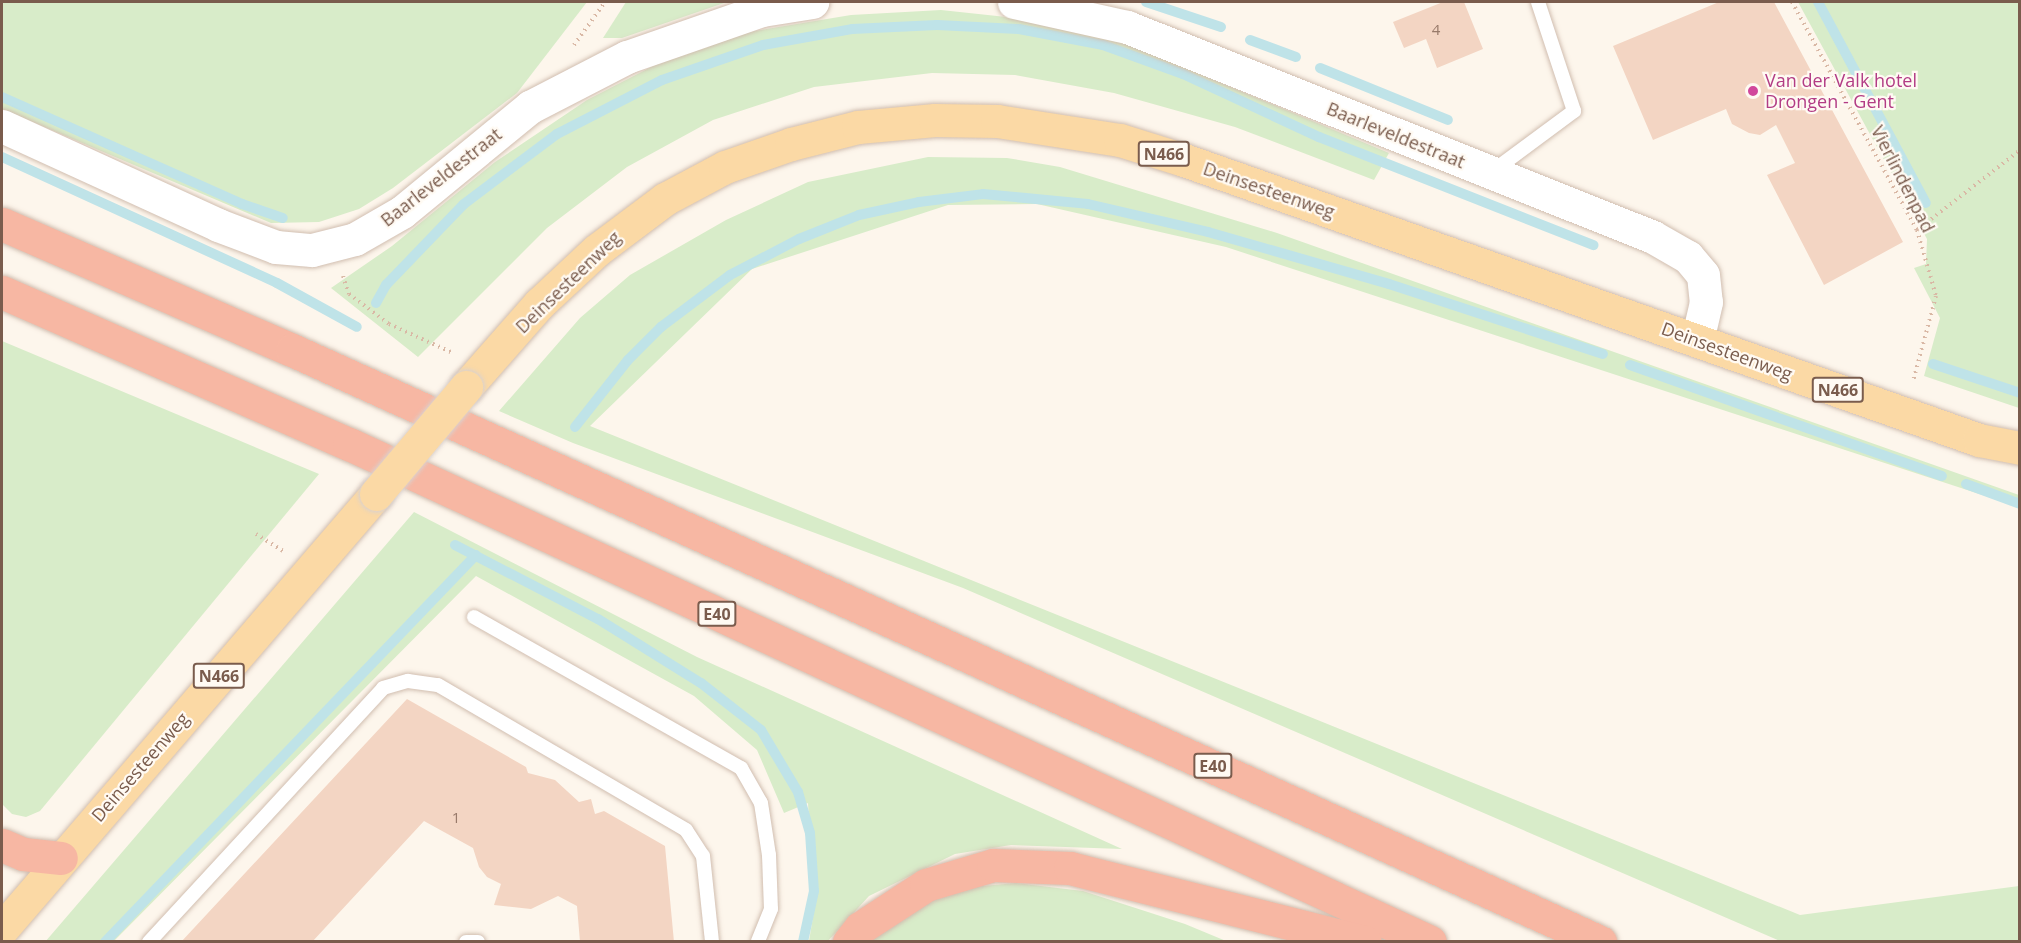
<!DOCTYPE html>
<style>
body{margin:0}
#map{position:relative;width:2021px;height:943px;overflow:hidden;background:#fdf6ec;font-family:"Open Sans",sans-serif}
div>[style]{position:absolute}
.green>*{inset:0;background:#d8ecc9}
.stream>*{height:10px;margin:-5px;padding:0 5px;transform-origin:5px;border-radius:5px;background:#bfe3e8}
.building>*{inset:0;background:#f3d5c3}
.path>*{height:4px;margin-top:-2px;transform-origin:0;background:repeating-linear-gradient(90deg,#d9b8a5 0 1.5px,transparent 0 6px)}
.roads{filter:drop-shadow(0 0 2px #d1beb0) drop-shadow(0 0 2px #d1beb0)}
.lane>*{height:14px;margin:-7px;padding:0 7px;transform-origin:7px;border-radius:7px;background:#fff}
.secondary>*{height:33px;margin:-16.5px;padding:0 16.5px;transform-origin:16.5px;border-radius:16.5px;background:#fff}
.primary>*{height:33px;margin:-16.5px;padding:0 16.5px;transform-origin:16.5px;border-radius:16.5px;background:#fbd9a5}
.highway>*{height:33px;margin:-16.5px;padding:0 16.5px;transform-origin:16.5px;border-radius:16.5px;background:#f7b7a3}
.bridges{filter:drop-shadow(0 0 2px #dad1cd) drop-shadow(0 0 2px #dad1cd)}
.primary-bridge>*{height:33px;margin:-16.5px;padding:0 16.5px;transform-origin:16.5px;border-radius:16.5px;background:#fbd9a5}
.dots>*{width:16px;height:16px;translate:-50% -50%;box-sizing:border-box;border:3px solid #fffaf3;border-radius:50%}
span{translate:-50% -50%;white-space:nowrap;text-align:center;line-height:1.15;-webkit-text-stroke:4.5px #fffaf3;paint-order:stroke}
.number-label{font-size:15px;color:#987a6a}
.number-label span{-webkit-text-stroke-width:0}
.shield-label span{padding:2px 4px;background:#fffaf3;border:2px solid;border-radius:4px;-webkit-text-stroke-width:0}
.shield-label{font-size:16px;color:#7a5c4d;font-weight:700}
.hotel-label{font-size:18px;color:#b23c85}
.left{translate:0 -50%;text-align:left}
.street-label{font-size:18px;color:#7a5c4d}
.frame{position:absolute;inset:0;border:3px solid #7a5c4d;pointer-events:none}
</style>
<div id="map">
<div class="green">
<i style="clip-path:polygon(2px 2px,587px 2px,517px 93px,393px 188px,359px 209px,319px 222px,271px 223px,2px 109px)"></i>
<i style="clip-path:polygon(626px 2px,727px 2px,622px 38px,603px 38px)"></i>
<i style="clip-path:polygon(1798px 2px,2019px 2px,2019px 408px,1924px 376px,1940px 318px,1914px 268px,1926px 264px,1927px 239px)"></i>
<i style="clip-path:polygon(941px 10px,1024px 19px,1116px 39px,1389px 153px,1374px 180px,1235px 127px,1114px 93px,1015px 75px,932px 73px,814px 87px,713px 120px,627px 167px,547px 228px,418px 357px,331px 288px,392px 246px,495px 162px,587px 100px,657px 64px,749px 32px,851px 15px)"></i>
<i style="clip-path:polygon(928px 157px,1007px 158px,1060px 167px,1277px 233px,2019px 495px,2019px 507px,1226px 247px,1037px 204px,948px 205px,752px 269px,590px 426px,1800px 915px,2019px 886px,2019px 941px,1780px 941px,963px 588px,573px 443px,499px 411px,580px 318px,630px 275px,726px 220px,808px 182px)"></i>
<i style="clip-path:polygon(2px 341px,319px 474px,40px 811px,26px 817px,12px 814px,2px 804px)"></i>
<i style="clip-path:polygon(414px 512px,697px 657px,1122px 849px,1011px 845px,955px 854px,869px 896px,828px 941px,809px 941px,814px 911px,808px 803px,784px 813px,757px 750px,694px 696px,476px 576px,114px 941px,45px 942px)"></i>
<i style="clip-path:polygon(1016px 883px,1083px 891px,1185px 924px,1226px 941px,869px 942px,928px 901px,972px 887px)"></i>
</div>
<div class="stream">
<i style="left:1146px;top:2px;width:79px;rotate:18.4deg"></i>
<i style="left:1818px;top:2px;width:228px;rotate:61.8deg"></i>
<i style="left:1250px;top:40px;width:49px;rotate:20.3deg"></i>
<i style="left:1320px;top:68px;width:138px;rotate:22.1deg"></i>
<i style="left:2px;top:97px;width:263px;rotate:24deg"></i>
<i style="left:242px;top:204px;width:43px;rotate:18.9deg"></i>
<i style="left:2px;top:157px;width:302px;rotate:24.6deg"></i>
<i style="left:277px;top:283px;width:91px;rotate:28.8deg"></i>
<i style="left:376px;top:303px;width:21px;rotate:-61deg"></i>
<i style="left:386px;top:285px;width:112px;rotate:-46.1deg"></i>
<i style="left:464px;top:204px;width:116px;rotate:-37deg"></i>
<i style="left:557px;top:134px;width:118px;rotate:-27.2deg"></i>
<i style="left:662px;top:80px;width:107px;rotate:-19.1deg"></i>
<i style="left:763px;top:45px;width:90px;rotate:-10.2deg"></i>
<i style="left:852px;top:29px;width:85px;rotate:-2.7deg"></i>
<i style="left:937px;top:25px;width:82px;rotate:2.8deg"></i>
<i style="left:1019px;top:29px;width:86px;rotate:10.8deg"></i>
<i style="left:1103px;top:45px;width:85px;rotate:19.9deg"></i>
<i style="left:1183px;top:74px;width:150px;rotate:24.9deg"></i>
<i style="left:1319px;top:137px;width:295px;rotate:21.5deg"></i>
<i style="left:1933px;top:364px;width:92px;rotate:18.4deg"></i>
<i style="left:1630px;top:365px;width:331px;rotate:19.6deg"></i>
<i style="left:575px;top:427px;width:85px;rotate:-51.7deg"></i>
<i style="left:628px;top:360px;width:47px;rotate:-45deg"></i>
<i style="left:661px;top:327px;width:86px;rotate:-37deg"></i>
<i style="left:730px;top:275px;width:78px;rotate:-27.6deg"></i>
<i style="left:799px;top:239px;width:65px;rotate:-21.8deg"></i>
<i style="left:859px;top:215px;width:61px;rotate:-12.2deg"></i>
<i style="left:919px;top:202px;width:64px;rotate:-7.1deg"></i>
<i style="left:983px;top:194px;width:105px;rotate:5.4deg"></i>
<i style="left:1088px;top:204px;width:123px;rotate:13.1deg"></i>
<i style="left:1208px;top:232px;width:188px;rotate:16deg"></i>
<i style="left:1389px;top:284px;width:225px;rotate:18.1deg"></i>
<i style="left:1966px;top:484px;width:58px;rotate:20.3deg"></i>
<i style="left:455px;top:545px;width:161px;rotate:27.4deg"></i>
<i style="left:598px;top:619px;width:121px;rotate:31.9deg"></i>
<i style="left:701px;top:683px;width:76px;rotate:38.1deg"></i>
<i style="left:761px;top:730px;width:72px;rotate:59.2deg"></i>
<i style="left:798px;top:792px;width:43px;rotate:73.7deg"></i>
<i style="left:810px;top:833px;width:58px;rotate:86.1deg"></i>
<i style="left:814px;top:891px;width:52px;rotate:102.2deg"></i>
<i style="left:105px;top:942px;width:536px;rotate:-46.21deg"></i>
</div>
<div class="building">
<i style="clip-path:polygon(1443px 2px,1464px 2px,1483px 49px,1437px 68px,1426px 39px,1404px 48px,1393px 22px)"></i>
<i style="clip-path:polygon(1719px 2px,1774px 2px,1903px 242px,1824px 285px,1767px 175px,1795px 163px,1776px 125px,1760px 135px,1749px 133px,1732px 124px,1726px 109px,1653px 140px,1613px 46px)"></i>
<i style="clip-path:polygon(407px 699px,526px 767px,528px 773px,555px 780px,579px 802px,591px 799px,595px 814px,604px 811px,665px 846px,674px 942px,580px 942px,577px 906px,558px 896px,531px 909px,494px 905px,501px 884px,487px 877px,479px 867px,473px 848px,424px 821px,312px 942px,181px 942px)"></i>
</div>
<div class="path">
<i style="left:1792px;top:2px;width:260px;rotate:61.3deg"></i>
<i style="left:1917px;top:230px;width:69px;rotate:73.9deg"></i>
<i style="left:1936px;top:296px;width:88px;rotate:105.1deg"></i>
<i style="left:574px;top:45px;width:53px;rotate:-54.2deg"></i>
<i style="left:1917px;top:230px;width:130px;rotate:-37.8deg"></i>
<i style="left:343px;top:276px;width:19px;rotate:72deg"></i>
<i style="left:349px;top:294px;width:50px;rotate:36.9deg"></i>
<i style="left:389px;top:324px;width:70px;rotate:24.4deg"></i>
<i style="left:256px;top:534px;width:32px;rotate:32deg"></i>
</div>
<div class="roads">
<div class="lane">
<i style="left:1493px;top:171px;width:101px;rotate:-36.5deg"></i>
<i style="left:1574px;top:111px;width:115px;rotate:-108.3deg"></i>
<i style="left:474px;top:617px;width:307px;rotate:29.5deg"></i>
<i style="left:741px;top:768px;width:40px;rotate:60.3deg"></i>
<i style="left:761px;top:803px;width:53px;rotate:81.3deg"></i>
<i style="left:769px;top:855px;width:54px;rotate:87.9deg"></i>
<i style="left:771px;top:909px;width:35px;rotate:112deg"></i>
<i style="left:149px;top:942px;width:345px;rotate:-47.3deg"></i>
<i style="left:383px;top:688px;width:26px;rotate:-16deg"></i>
<i style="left:408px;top:681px;width:30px;rotate:8deg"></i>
<i style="left:438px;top:685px;width:287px;rotate:30.3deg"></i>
<i style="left:686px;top:830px;width:31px;rotate:57deg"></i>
<i style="left:703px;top:856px;width:86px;rotate:84deg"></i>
<i style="left:466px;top:942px;width:12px"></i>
</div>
<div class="secondary">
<i style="left:1014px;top:2px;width:116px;rotate:12.5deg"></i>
<i style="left:1127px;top:27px;width:566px;rotate:21.76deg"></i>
<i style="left:1653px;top:237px;width:40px;rotate:29.7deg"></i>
<i style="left:1688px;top:257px;width:23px;rotate:50deg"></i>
<i style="left:1703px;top:275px;width:27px;rotate:84deg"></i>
<i style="left:1706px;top:302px;width:39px;rotate:103deg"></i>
<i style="left:2px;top:126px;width:238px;rotate:24.6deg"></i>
<i style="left:218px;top:225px;width:62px;rotate:20.8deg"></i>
<i style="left:276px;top:247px;width:36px;rotate:5deg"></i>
<i style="left:312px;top:250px;width:44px;rotate:-14.3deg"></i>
<i style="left:355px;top:239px;width:54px;rotate:-29.9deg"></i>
<i style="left:402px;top:212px;width:166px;rotate:-39.4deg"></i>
<i style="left:530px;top:107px;width:109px;rotate:-27.3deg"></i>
<i style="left:627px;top:57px;width:143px;rotate:-19.2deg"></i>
<i style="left:762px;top:10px;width:51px;rotate:-9.1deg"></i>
</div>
<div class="primary">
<i style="left:466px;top:387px;width:111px;rotate:-48.7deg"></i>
<i style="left:539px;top:304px;width:79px;rotate:-43deg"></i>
<i style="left:597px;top:250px;width:85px;rotate:-36.9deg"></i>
<i style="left:665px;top:199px;width:68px;rotate:-28.1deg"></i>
<i style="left:725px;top:167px;width:70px;rotate:-19.2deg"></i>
<i style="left:791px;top:144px;width:69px;rotate:-14.2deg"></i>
<i style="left:858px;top:127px;width:77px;rotate:-5.2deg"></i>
<i style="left:935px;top:120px;width:62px;rotate:0.9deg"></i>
<i style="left:997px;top:121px;width:124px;rotate:8.8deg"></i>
<i style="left:1120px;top:140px;width:67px;rotate:17.4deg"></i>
<i style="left:1184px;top:160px;width:843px;rotate:19.4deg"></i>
<i style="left:1979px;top:440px;width:42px;rotate:11deg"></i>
<i style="left:2px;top:929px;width:574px;rotate:-49.31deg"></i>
</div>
<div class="highway">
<i style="left:2px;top:224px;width:316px;rotate:23.5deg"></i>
<i style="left:292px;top:350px;width:1436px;rotate:24.35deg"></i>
<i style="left:2px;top:292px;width:379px;rotate:23.7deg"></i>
<i style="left:349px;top:444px;width:1190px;rotate:24.73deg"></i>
<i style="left:2px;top:845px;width:23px;rotate:23deg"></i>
<i style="left:23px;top:854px;width:38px;rotate:6deg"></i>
<i style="left:849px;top:942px;width:18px;rotate:-52deg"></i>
<i style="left:860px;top:928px;width:79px;rotate:-33.1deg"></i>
<i style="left:926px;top:885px;width:70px;rotate:-16.6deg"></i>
<i style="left:993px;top:865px;width:77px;rotate:2.2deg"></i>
<i style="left:1070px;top:868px;width:304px;rotate:14.1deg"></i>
</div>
</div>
<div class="bridges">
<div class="primary-bridge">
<i style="left:376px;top:494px;width:140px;rotate:-49.9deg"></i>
</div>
</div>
<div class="dots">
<i style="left:1753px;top:91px;background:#d1479c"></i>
</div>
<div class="number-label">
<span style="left:1436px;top:30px">4</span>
<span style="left:456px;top:818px">1</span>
</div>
<div class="shield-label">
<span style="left:1164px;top:154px">N466</span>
<span style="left:1838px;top:390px">N466</span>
<span style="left:717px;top:614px">E40</span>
<span style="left:219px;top:676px">N466</span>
<span style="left:1213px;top:766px">E40</span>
</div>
<div class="hotel-label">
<span class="left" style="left:1765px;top:91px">Van der Valk hotel<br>Drongen - Gent</span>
</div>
<div class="street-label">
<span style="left:1396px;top:135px;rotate:22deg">Baarleveldestraat</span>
<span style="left:441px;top:177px;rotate:-38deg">Baarleveldestraat</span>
<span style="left:1903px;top:179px;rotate:63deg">Vierlindenpad</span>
<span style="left:1269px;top:190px;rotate:19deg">Deinsesteenweg</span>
<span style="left:568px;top:282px;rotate:-44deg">Deinsesteenweg</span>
<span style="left:1727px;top:351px;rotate:20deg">Deinsesteenweg</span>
<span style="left:140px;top:767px;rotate:-49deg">Deinsesteenweg</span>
</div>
<div class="frame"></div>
</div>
